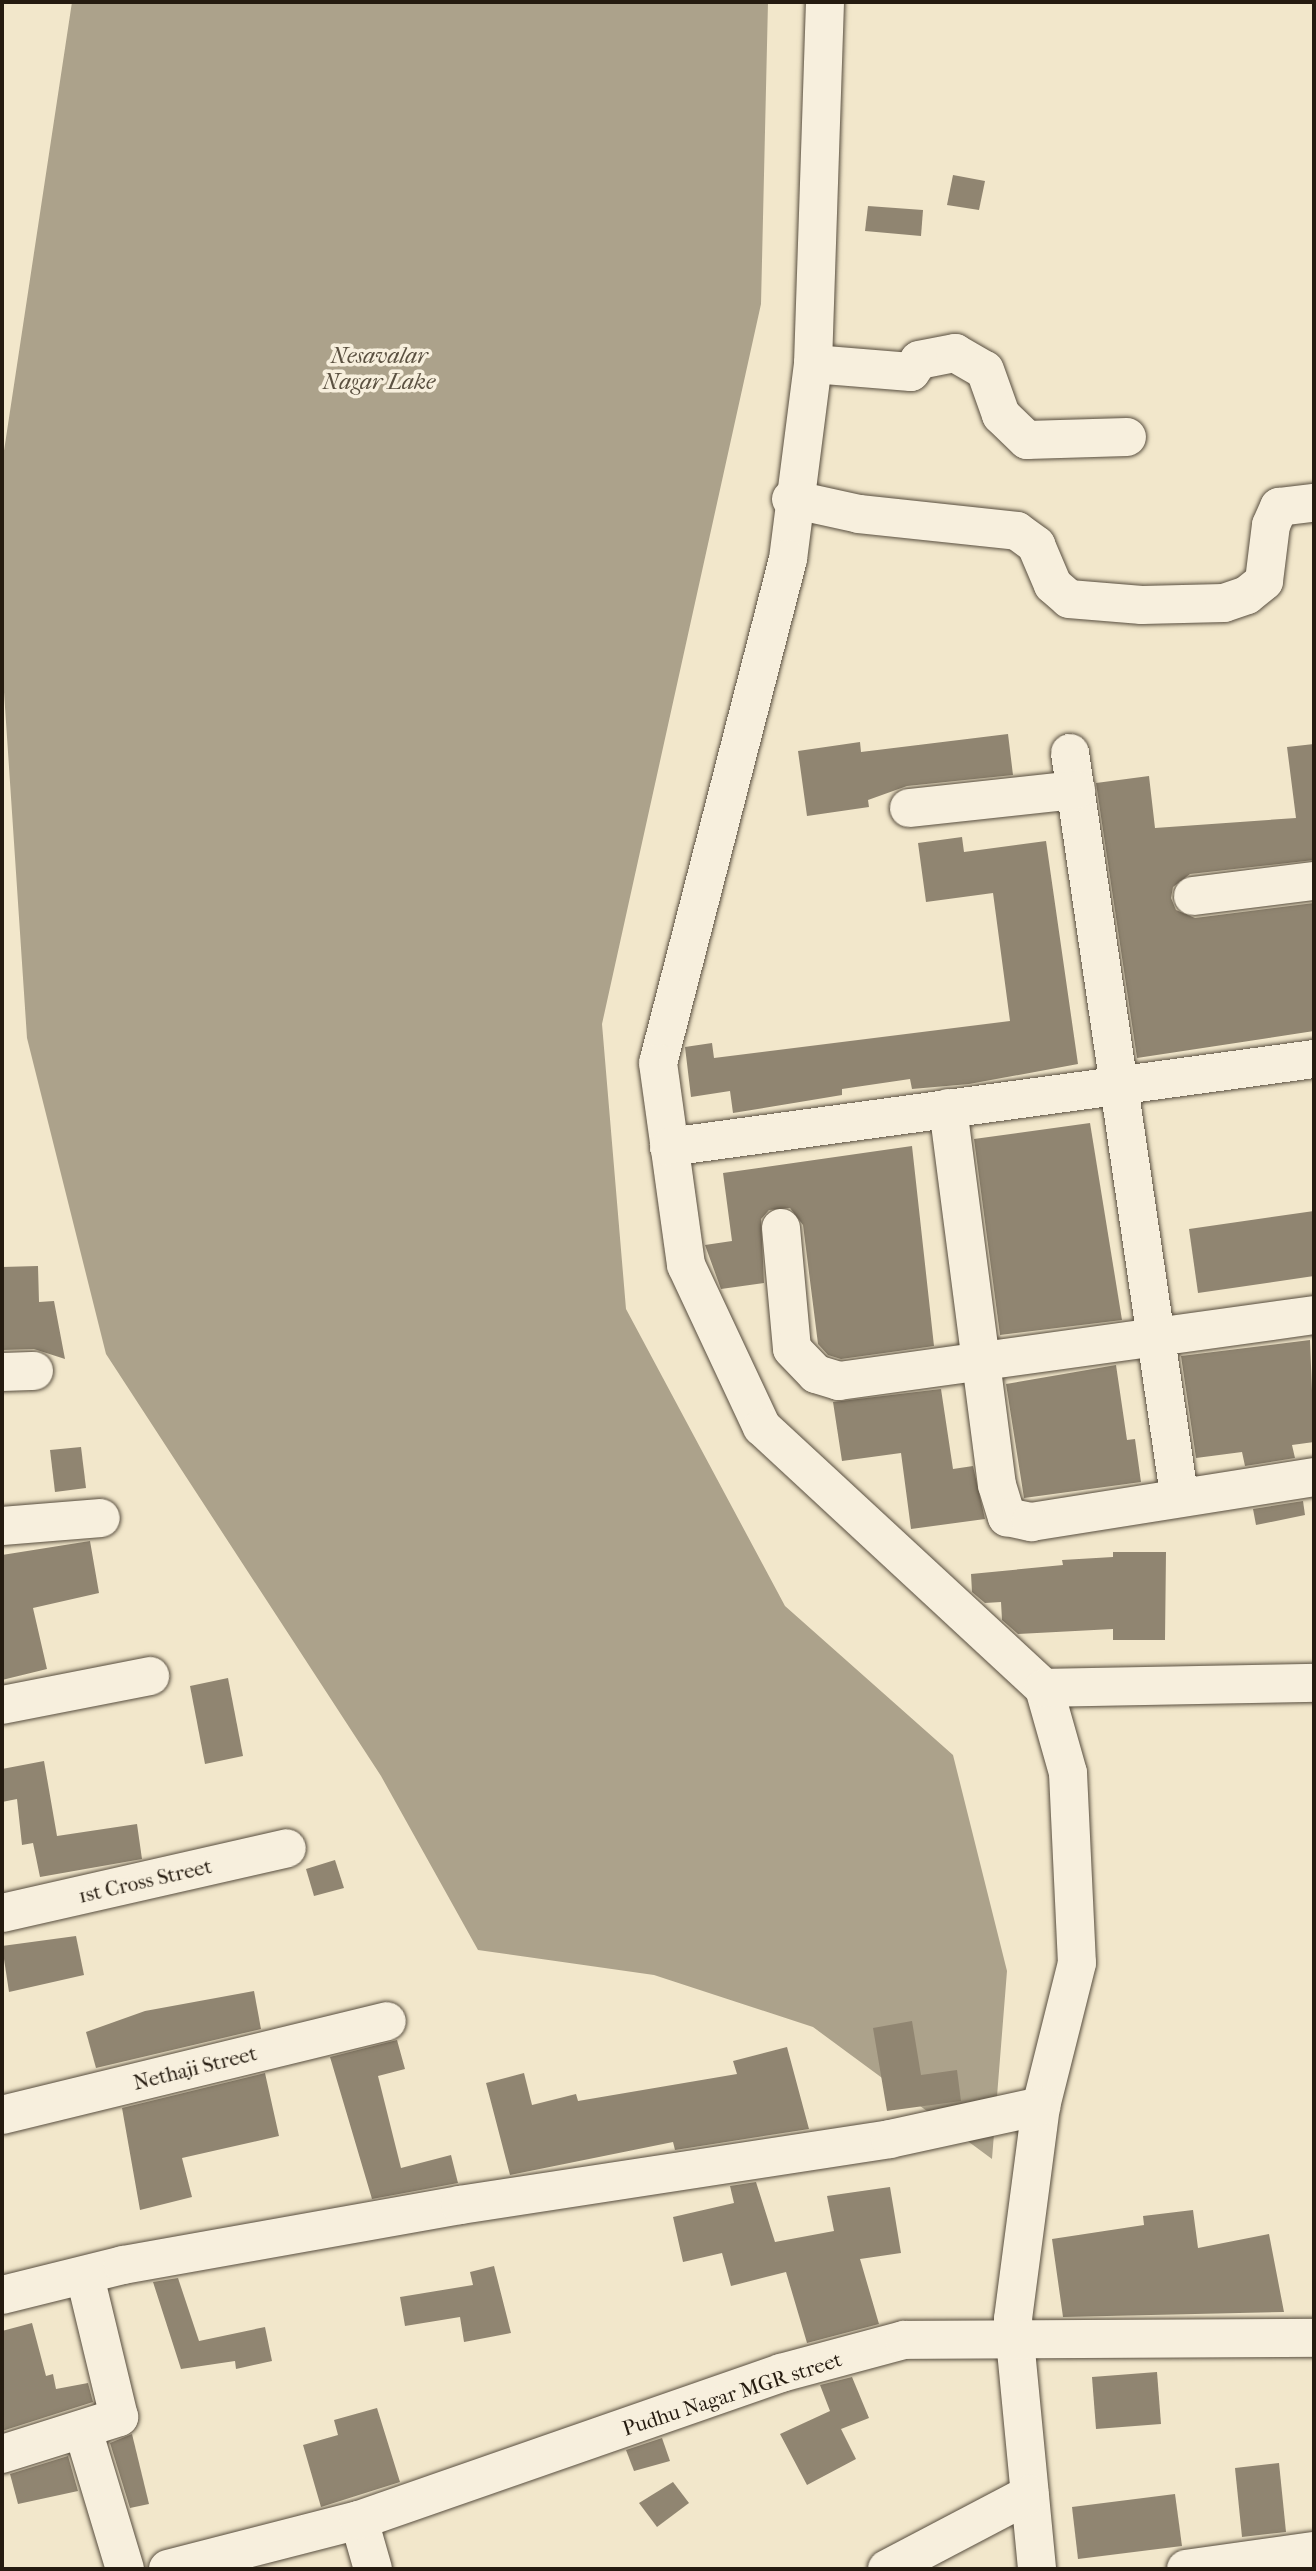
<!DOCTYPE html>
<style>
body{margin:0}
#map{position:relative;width:1316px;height:2571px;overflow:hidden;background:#f2e7cb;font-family:"IM FELL French Canon",serif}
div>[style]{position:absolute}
.water>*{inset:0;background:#aca28b}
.building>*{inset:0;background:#908571}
.roads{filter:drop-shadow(0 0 2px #584e3f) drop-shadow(0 0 2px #584e3f)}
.minor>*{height:38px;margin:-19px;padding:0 19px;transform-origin:19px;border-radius:19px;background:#f7efdd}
span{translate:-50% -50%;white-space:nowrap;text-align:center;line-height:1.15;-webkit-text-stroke:7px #f7efdd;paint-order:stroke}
.street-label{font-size:21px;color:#251b10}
.water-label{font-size:23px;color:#5b5141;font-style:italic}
.frame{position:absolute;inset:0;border:4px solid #251b10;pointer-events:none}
</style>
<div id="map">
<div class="water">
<i style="clip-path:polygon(72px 2px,768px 2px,761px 304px,602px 1024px,626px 1309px,785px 1606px,953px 1755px,1007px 1971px,992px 2159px,813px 2027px,654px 1975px,478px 1950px,381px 1776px,106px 1354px,27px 1038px,2px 662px,2px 464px)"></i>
</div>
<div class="building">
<i style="clip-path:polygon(953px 175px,985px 181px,979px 210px,947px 205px)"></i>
<i style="clip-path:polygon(868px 206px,923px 210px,921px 236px,865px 231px)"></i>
<i style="clip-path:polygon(1008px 734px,1013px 775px,907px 786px,868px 800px,869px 807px,807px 816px,798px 751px,860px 742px,861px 752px)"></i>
<i style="clip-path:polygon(1314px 744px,1314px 860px,1190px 874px,1173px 887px,1171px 898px,1176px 910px,1195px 918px,1314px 903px,1314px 1031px,1137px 1058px,1096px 783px,1149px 776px,1155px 828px,1296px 818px,1287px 747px)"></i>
<i style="clip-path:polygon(962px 837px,964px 852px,1046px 841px,1078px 1064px,969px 1084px,912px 1089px,910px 1079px,842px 1089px,842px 1095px,733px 1113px,730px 1091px,691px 1097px,685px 1047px,712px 1043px,714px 1058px,1010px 1021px,993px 893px,926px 902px,918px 843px)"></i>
<i style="clip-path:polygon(1090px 1123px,1122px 1320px,1000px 1335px,974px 1139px)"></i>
<i style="clip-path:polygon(912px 1146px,934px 1346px,841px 1359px,828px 1355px,818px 1344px,803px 1225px,790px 1208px,769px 1210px,761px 1219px,764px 1283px,721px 1289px,705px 1245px,732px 1241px,723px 1173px)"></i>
<i style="clip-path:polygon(1314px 1211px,1314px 1276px,1198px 1293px,1189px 1229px)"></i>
<i style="clip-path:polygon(38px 1266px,39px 1302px,54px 1301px,65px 1359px,34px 1349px,2px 1350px,2px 1267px)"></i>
<i style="clip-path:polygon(1310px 1340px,1314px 1442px,1292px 1445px,1295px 1458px,1245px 1466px,1242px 1452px,1196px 1458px,1181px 1356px)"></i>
<i style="clip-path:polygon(1116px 1365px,1127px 1440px,1135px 1439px,1141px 1482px,1024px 1498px,1006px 1384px)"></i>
<i style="clip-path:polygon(941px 1389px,953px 1469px,973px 1466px,985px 1519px,911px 1529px,901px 1453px,842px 1461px,833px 1402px)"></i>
<i style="clip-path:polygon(81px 1447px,86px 1488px,55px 1492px,50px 1450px)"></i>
<i style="clip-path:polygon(1303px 1501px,1305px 1515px,1256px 1525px,1253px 1509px)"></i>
<i style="clip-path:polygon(90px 1541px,99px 1593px,33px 1608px,47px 1669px,2px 1680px,2px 1555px)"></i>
<i style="clip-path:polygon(1113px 1552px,1166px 1552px,1165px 1640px,1113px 1640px,1113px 1629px,1018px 1634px,1002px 1620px,1001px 1602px,985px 1603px,972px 1592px,971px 1574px,1063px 1565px,1062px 1560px,1113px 1557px)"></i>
<i style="clip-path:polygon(228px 1678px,243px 1756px,205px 1764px,190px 1686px)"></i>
<i style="clip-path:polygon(44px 1761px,57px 1836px,137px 1824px,142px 1859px,40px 1877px,33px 1843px,22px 1845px,17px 1799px,2px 1802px,2px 1769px)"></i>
<i style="clip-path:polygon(335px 1860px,344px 1888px,314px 1896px,306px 1869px)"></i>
<i style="clip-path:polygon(76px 1936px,84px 1975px,9px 1992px,2px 1946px)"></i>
<i style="clip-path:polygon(254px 1991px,261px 2029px,96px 2068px,86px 2032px,145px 2011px)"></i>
<i style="clip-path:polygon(912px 2021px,921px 2075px,957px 2070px,961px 2101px,887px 2111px,873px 2028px)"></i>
<i style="clip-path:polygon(397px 2040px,405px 2069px,378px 2076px,401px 2168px,451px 2155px,458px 2183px,372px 2199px,330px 2057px)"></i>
<i style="clip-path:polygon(787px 2047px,809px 2129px,675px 2150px,673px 2142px,510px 2175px,486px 2083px,524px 2073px,532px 2105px,576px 2094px,578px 2101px,737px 2074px,733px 2061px)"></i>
<i style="clip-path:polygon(265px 2073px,279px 2136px,182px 2158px,192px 2197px,140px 2210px,122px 2108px)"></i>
<i style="clip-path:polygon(756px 2182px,775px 2242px,834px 2231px,827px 2196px,890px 2187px,901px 2253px,860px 2259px,879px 2324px,807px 2343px,786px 2272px,731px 2286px,722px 2253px,683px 2262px,673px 2217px,734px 2203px,730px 2186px)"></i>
<i style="clip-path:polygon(1193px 2210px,1198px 2248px,1269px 2234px,1284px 2312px,1063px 2317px,1052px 2239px,1144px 2225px,1143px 2216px)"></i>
<i style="clip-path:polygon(494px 2266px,511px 2333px,464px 2342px,460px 2317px,405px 2326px,400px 2297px,473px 2285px,470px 2272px)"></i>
<i style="clip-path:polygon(178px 2278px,199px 2341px,265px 2327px,272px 2361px,236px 2369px,235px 2361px,181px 2369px,153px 2282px)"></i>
<i style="clip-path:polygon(32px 2323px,46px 2376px,53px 2374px,56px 2389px,88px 2383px,93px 2402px,2px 2431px,2px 2331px)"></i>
<i style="clip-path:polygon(1157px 2372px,1161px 2424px,1096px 2429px,1092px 2377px)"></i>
<i style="clip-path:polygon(852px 2377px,869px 2418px,841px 2429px,856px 2459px,807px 2485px,780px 2434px,830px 2411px,820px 2385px)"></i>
<i style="clip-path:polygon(377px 2408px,400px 2482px,321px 2507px,303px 2445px,338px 2435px,334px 2420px)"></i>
<i style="clip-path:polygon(132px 2434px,149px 2504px,130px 2508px,110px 2443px)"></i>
<i style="clip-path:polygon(662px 2438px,670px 2461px,634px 2471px,626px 2450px)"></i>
<i style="clip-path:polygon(68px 2456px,78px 2491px,18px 2504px,10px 2474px)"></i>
<i style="clip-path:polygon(1279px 2463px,1286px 2532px,1242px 2537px,1235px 2468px)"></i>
<i style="clip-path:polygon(673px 2482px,689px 2503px,657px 2527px,639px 2503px)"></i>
<i style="clip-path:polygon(1175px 2494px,1182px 2546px,1078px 2559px,1072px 2507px)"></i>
</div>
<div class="roads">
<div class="minor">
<i style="left:825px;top:2px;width:362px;rotate:91.9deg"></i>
<i style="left:813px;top:364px;width:197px;rotate:97.3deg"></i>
<i style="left:788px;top:559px;width:520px;rotate:104.46deg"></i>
<i style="left:658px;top:1063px;width:204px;rotate:82.1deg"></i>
<i style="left:686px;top:1265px;width:179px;rotate:64.9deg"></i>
<i style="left:762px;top:1427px;width:384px;rotate:42.8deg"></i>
<i style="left:1044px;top:1688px;width:88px;rotate:74.2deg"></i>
<i style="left:1068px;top:1773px;width:190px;rotate:87.3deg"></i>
<i style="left:1077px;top:1963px;width:147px;rotate:104.1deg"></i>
<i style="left:1041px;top:2106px;width:215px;rotate:97.5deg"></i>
<i style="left:1013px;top:2319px;width:251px;rotate:84.5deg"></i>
<i style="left:813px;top:364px;width:98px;rotate:4.7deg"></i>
<i style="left:911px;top:372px;width:14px;rotate:-56deg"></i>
<i style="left:919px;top:360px;width:37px;rotate:-11deg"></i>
<i style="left:955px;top:353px;width:34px;rotate:30deg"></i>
<i style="left:985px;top:370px;width:48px;rotate:70.4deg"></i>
<i style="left:1001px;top:415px;width:36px;rotate:44deg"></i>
<i style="left:1027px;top:440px;width:100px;rotate:-1.7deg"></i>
<i style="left:791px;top:499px;width:70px;rotate:12.4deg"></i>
<i style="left:859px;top:514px;width:159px;rotate:6.1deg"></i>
<i style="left:1017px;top:531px;width:24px;rotate:36deg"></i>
<i style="left:1036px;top:545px;width:43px;rotate:67deg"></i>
<i style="left:1053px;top:585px;width:21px;rotate:41deg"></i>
<i style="left:1069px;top:599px;width:73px;rotate:4.7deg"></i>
<i style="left:1142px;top:605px;width:82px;rotate:-1.4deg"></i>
<i style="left:1224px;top:603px;width:24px;rotate:-19deg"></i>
<i style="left:1247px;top:595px;width:22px;rotate:-39deg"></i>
<i style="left:1264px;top:581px;width:56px;rotate:-82.9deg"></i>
<i style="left:1271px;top:525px;width:20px;rotate:-66deg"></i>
<i style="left:1279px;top:507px;width:35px;rotate:-7deg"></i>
<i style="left:1070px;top:753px;width:750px;rotate:81.64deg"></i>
<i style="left:909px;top:808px;width:168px;rotate:-6.2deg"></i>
<i style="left:1193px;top:896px;width:122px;rotate:-7.1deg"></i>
<i style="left:948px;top:1108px;width:380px;rotate:82.6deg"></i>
<i style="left:997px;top:1485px;width:34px;rotate:73deg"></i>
<i style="left:1007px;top:1517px;width:25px;rotate:12deg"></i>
<i style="left:1031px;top:1522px;width:287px;rotate:-9deg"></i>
<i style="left:669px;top:1147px;width:651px;rotate:-7.77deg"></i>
<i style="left:781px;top:1228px;width:121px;rotate:84.8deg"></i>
<i style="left:792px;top:1349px;width:35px;rotate:46deg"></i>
<i style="left:816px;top:1374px;width:24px;rotate:17deg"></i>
<i style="left:839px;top:1381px;width:480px;rotate:-7.9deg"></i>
<i style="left:2px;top:1372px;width:32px;rotate:-2deg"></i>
<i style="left:2px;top:1526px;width:99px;rotate:-4.6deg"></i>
<i style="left:1044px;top:1688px;width:270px;rotate:-1.1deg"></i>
<i style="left:2px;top:1705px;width:151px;rotate:-11.1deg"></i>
<i style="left:2px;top:1913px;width:292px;rotate:-12.8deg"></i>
<i style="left:2px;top:2115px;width:396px;rotate:-13.7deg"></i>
<i style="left:2px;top:2295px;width:125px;rotate:-13.9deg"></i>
<i style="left:123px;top:2265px;width:342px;rotate:-10.1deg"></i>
<i style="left:460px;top:2205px;width:435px;rotate:-8.7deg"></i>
<i style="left:890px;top:2139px;width:155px;rotate:-12.3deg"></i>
<i style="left:83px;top:2430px;width:145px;rotate:73.2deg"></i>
<i style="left:2px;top:2454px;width:123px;rotate:-17.5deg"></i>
<i style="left:119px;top:2417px;width:145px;rotate:-103.6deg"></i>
<i style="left:359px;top:2520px;width:51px;rotate:74.1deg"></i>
<i style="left:168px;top:2569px;width:197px;rotate:-14.4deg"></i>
<i style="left:359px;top:2520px;width:447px;rotate:-19.2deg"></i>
<i style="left:781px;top:2373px;width:127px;rotate:-15deg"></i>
<i style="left:904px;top:2340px;width:410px;rotate:-0.3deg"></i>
<i style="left:887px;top:2569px;width:161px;rotate:-27.7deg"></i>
<i style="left:1186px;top:2569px;width:129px;rotate:-8deg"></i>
</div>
</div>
<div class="street-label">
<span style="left:145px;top:1881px;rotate:-13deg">1st Cross Street</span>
<span style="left:195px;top:2068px;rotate:-14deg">Nethaji Street</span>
<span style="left:732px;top:2394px;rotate:-18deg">Pudhu Nagar MGR street</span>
</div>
<div class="water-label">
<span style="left:379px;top:369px">Nesavalar<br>Nagar Lake</span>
</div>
<div class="frame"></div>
</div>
